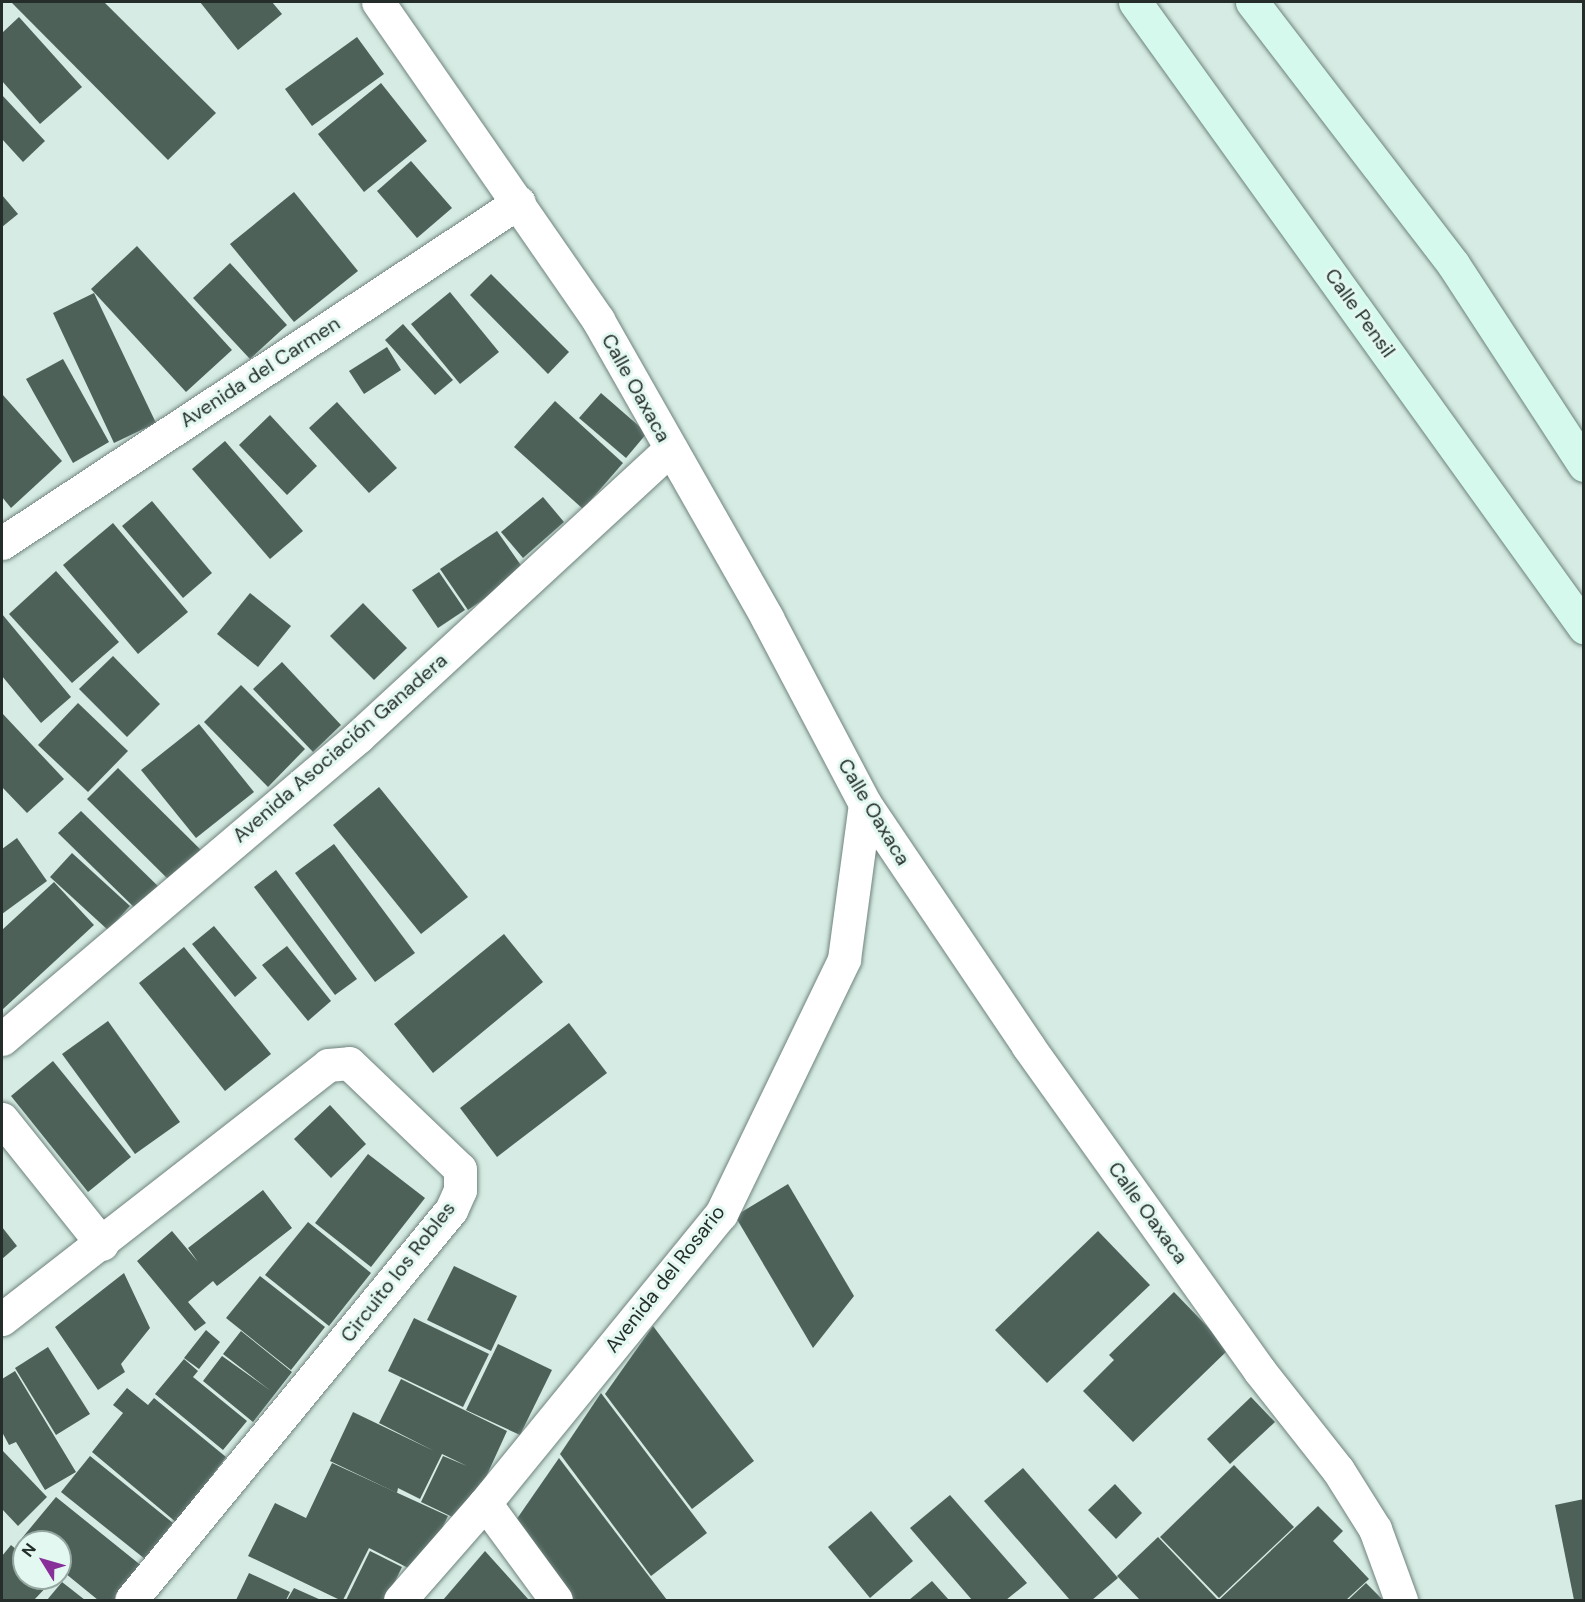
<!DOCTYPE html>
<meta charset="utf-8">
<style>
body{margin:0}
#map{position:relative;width:1585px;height:1602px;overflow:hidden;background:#d5ebe3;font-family:"DM Sans",sans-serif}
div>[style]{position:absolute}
.building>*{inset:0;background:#4d6159}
.roads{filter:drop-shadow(0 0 2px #6f837c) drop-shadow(0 0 2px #6f837c)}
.street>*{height:33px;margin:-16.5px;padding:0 16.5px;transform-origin:16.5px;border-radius:16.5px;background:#fff}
.secondary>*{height:33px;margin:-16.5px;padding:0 16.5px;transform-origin:16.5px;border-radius:16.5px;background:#d6f9ee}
span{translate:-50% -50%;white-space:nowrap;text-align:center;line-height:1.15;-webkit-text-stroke:6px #e2f8f0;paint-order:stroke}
.street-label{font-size:20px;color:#252d2a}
.frame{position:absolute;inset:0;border:3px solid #252d2a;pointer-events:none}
.north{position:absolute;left:12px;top:1530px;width:60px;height:60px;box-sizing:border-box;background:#e2f8f0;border:2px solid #96a7a1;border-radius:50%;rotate:307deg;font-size:16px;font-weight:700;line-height:24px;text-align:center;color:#252d2a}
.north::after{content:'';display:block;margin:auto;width:21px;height:27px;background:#892f9a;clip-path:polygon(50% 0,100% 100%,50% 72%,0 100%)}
</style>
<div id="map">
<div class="building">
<i style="clip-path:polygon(11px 2px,104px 2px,216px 113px,168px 160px)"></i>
<i style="clip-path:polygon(200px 2px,272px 2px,282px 14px,238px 50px)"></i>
<i style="clip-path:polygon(19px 17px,82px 87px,40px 124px,2px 81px,2px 33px)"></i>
<i style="clip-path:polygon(357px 37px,384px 74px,312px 126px,285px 89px)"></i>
<i style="clip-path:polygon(381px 83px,427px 141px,364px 192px,318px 134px)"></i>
<i style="clip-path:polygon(2px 95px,45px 141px,23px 162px,2px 139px)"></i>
<i style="clip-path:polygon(411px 161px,452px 208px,417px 238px,377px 191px)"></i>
<i style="clip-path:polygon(294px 192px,358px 271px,294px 322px,230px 244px)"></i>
<i style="clip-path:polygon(2px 195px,18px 214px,2px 227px)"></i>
<i style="clip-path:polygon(137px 246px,232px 350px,186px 392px,91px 289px)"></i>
<i style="clip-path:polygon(230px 263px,287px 325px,250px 359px,193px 298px)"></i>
<i style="clip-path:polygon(491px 274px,569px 352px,548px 374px,470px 295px)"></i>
<i style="clip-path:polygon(450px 292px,499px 352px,460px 384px,411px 324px)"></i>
<i style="clip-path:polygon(94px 293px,156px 423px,114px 443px,53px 313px)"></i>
<i style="clip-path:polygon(403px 324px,453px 380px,435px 395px,385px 340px)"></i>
<i style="clip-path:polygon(387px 347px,401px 370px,364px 394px,349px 371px)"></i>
<i style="clip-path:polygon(63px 359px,109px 442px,73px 463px,26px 379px)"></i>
<i style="clip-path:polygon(601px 393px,647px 433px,626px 458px,579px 418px)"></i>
<i style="clip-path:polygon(2px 394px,62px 461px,11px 508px,2px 497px)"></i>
<i style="clip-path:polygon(555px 401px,623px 463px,583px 509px,514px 447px)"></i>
<i style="clip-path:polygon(337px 402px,397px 468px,369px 493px,309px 428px)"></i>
<i style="clip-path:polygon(270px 415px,317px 466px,287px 495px,239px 445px)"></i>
<i style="clip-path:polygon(225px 441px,303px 531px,270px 559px,192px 469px)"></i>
<i style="clip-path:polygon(543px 497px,564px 522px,523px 558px,501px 532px)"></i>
<i style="clip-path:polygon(152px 501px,212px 573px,183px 598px,122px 526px)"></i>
<i style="clip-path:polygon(113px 523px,188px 612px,138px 654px,63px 565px)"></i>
<i style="clip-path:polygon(497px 531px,525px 571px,468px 610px,440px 569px)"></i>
<i style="clip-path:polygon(56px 571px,119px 642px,72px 683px,9px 614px)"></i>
<i style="clip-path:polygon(439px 572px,465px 610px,438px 628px,412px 590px)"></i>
<i style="clip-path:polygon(250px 593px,291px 626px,258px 667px,217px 634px)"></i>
<i style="clip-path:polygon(363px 603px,407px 648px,374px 680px,330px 636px)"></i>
<i style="clip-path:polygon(2px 614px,71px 697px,41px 723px,2px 676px)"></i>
<i style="clip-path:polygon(113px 656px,160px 704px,127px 737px,79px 689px)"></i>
<i style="clip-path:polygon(282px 662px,341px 725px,313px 752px,253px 689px)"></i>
<i style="clip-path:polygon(241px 685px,305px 749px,268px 787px,204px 722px)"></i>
<i style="clip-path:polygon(78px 703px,128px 751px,88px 792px,38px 745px)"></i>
<i style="clip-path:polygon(2px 713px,64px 779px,27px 813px,2px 787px)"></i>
<i style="clip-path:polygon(199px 724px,254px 792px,196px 838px,141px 770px)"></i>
<i style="clip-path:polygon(118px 768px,206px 855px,175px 886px,87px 799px)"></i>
<i style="clip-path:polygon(379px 787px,468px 897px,421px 934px,333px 825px)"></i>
<i style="clip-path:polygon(81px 811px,163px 891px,141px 914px,58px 833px)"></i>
<i style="clip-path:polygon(17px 838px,47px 881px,2px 914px,2px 849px)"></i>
<i style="clip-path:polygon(334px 844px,415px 953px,375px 982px,295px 873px)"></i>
<i style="clip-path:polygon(72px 853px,130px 906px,108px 930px,50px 877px)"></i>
<i style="clip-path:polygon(276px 870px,357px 979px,335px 995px,254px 887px)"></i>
<i style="clip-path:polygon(54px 882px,94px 925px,2px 1010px,2px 930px)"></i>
<i style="clip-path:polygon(214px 926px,257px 978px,235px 997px,192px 944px)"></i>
<i style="clip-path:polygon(504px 934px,543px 982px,433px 1073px,394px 1024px)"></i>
<i style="clip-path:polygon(287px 946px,331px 1001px,308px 1021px,262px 965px)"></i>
<i style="clip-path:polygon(184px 947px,271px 1054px,225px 1091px,139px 983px)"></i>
<i style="clip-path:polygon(108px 1021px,180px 1122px,135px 1154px,62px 1054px)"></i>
<i style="clip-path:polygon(569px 1023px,607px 1073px,497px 1157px,460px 1108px)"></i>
<i style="clip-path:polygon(53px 1061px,131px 1157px,88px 1192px,11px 1096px)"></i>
<i style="clip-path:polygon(330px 1105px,366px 1144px,331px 1178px,294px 1139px)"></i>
<i style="clip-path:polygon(368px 1154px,425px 1198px,371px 1267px,315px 1223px)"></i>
<i style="clip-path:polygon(788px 1184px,854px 1296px,813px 1348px,735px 1216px)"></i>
<i style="clip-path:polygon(263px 1190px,292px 1228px,217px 1286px,213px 1281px,188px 1302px,206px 1323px,195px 1331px,137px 1261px,172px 1231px,198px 1262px,188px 1248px)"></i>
<i style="clip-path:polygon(308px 1222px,371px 1273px,329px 1326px,265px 1275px)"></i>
<i style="clip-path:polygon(2px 1227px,17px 1246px,2px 1259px)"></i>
<i style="clip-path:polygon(1098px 1231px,1150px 1285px,1047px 1383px,995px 1330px)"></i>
<i style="clip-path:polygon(454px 1266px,517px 1296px,491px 1351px,427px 1320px)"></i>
<i style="clip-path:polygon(124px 1273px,150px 1328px,121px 1364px,125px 1372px,98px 1390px,55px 1327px)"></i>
<i style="clip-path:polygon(260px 1276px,325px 1327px,291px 1370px,226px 1318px)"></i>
<i style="clip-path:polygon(1174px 1292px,1229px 1349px,1133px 1442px,1083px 1391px,1114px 1360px,1109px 1355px)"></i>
<i style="clip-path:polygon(414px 1318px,489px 1354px,463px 1407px,388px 1371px)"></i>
<i style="clip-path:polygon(653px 1326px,754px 1461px,692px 1509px,605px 1394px)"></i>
<i style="clip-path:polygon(206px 1330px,220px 1342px,199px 1369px,184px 1358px)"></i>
<i style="clip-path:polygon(241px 1331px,292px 1372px,253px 1422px,203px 1381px,222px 1356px,271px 1391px,223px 1354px)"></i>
<i style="clip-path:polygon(498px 1344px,552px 1370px,520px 1435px,466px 1410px)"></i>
<i style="clip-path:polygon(48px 1347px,90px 1414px,56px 1435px,15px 1368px)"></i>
<i style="clip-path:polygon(184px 1359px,198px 1371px,193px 1377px,247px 1421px,223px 1450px,155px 1394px)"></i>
<i style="clip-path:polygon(15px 1371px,76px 1472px,45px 1490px,16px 1442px,9px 1445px,2px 1432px,2px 1379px)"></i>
<i style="clip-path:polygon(401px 1379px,507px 1431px,465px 1523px,421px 1502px,443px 1456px,467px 1466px,442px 1454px,420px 1499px,398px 1488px,397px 1493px,330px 1461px,353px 1412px,434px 1451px,379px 1423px)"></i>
<i style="clip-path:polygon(127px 1388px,148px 1405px,154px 1398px,226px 1457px,177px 1523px,92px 1452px,123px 1413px,113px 1405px)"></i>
<i style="clip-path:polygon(601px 1393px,707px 1533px,651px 1576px,560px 1454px)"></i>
<i style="clip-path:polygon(1251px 1397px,1275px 1422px,1230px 1464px,1207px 1439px)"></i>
<i style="clip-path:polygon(2px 1450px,47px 1497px,18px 1526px,2px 1509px)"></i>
<i style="clip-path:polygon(90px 1456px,173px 1523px,145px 1559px,61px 1492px)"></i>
<i style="clip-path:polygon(559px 1458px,667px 1600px,573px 1600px,514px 1523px)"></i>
<i style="clip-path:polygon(332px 1463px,448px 1516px,420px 1574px,369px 1548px,343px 1600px,340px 1600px,248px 1556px,275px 1503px,306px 1518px)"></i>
<i style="clip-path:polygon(1234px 1465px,1294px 1527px,1219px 1598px,1160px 1537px)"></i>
<i style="clip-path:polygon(1023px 1468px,1118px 1578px,1092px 1600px,1070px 1600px,984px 1501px)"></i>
<i style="clip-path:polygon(1115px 1484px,1142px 1513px,1116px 1539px,1088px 1510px)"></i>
<i style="clip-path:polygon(950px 1495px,1027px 1583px,1006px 1600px,972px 1600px,910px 1528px)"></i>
<i style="clip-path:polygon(56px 1497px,148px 1571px,124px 1600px,98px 1600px,60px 1569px,60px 1542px,27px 1542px,22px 1538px)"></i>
<i style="clip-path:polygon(1584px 1499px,1584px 1600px,1574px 1600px,1555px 1505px)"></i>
<i style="clip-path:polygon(1318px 1506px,1343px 1531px,1333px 1541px,1369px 1579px,1346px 1600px,1219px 1600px)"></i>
<i style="clip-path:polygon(871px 1511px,913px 1561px,870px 1598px,828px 1547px)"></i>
<i style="clip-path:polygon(1158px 1537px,1217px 1599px,1215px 1600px,1140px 1600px,1117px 1576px)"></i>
<i style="clip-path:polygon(11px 1545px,24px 1556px,24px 1578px,52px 1581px,34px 1600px,2px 1600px,2px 1556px)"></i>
<i style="clip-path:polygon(370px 1551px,402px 1567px,386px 1600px,346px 1600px)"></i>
<i style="clip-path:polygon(485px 1551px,529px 1600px,443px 1600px)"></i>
<i style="clip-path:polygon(249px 1573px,290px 1592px,286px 1600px,236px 1600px)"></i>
<i style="clip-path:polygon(932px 1581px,949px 1600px,909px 1600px)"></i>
<i style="clip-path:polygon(62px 1582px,85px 1600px,47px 1600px)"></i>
<i style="clip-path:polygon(1366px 1583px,1383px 1600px,1348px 1600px)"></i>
<i style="clip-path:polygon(294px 1588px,321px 1600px,287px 1600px)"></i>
</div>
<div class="roads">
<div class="street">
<i style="left:378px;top:2px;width:387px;rotate:55.3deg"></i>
<i style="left:598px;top:320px;width:343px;rotate:60.4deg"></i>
<i style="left:767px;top:618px;width:210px;rotate:62.2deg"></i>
<i style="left:865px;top:804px;width:292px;rotate:56deg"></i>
<i style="left:1028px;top:1046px;width:398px;rotate:54.5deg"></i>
<i style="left:1259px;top:1370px;width:127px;rotate:51.7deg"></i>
<i style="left:1338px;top:1470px;width:70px;rotate:57.9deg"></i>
<i style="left:1375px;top:1529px;width:76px;rotate:69.9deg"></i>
<i style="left:2px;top:543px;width:619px;rotate:-33.41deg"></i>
<i style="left:2px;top:1039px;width:467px;rotate:-40.3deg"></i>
<i style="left:358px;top:737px;width:425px;rotate:-42.7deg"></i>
<i style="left:2px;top:1119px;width:160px;rotate:51.3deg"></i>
<i style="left:2px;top:1319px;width:413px;rotate:-37.9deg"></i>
<i style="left:328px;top:1065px;width:21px;rotate:-5deg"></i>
<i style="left:349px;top:1063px;width:153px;rotate:43.7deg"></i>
<i style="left:460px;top:1169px;width:21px;rotate:90deg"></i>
<i style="left:460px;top:1190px;width:22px;rotate:114deg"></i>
<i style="left:451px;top:1210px;width:504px;rotate:129.37deg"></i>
<i style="left:485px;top:1503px;width:120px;rotate:53.8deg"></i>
<i style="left:400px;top:1600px;width:129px;rotate:-48.8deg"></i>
<i style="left:485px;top:1503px;width:373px;rotate:-50.8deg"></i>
<i style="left:721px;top:1214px;width:283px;rotate:-64.2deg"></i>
<i style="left:844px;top:959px;width:156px;rotate:-82.3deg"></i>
</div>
<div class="secondary">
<i style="left:1135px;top:2px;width:770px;rotate:54.31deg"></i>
<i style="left:1252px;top:2px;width:330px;rotate:52.5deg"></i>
<i style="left:1453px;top:264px;width:240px;rotate:56.9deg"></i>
</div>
</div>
<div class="street-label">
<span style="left:1360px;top:313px;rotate:54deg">Calle Pensil</span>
<span style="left:260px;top:372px;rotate:-33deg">Avenida del Carmen</span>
<span style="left:636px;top:388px;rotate:61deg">Calle Oaxaca</span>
<span style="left:340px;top:748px;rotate:-41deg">Avenida Asociación Ganadera</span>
<span style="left:874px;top:812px;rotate:59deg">Calle Oaxaca</span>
<span style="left:1148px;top:1213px;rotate:54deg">Calle Oaxaca</span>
<span style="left:398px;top:1272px;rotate:-52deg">Circuito los Robles</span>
<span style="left:665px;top:1279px;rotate:-52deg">Avenida del Rosario</span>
</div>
<div class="frame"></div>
<div class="north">N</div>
</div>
